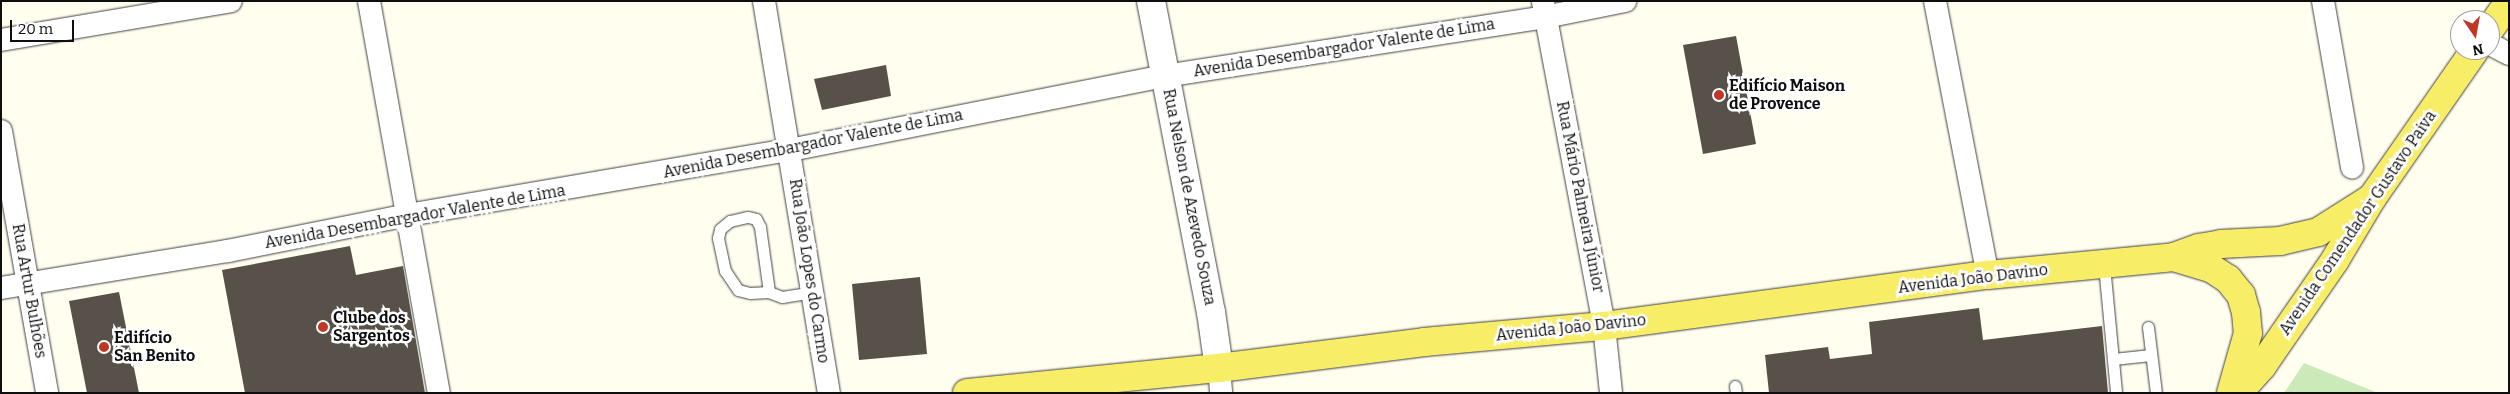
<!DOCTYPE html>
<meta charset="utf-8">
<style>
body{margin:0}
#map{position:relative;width:2510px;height:394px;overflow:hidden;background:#fffeef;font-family:Bitter,serif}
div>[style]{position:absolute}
.green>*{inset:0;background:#caeab9}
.building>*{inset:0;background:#57514a}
.roads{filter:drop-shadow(0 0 1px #414141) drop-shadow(0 0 1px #414141)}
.service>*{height:11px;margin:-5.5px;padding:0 5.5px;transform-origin:5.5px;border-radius:5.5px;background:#fff}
.minor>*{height:22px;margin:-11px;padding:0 11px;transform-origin:11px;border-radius:11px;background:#fff}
.tertiary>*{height:28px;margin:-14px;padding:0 14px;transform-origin:14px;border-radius:14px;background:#fff}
.primary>*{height:28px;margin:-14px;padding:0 14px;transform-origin:14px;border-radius:14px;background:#f8ed66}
.dots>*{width:14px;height:14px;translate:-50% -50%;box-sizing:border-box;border:2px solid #fff;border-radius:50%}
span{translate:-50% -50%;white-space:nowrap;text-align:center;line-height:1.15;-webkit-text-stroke:5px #fff;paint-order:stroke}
.street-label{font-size:16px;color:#0e0e0e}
.poi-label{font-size:16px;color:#0e0e0e;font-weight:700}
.left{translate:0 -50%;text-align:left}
.frame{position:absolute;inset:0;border:2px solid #0e0e0e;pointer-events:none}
.north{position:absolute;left:2450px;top:10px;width:50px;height:50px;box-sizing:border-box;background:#fff;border:1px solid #9f9f9f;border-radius:50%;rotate:168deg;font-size:14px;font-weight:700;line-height:20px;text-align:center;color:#0e0e0e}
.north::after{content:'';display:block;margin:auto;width:18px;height:22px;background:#bf3725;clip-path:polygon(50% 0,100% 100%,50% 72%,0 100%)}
.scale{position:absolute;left:10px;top:20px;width:64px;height:22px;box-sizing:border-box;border:2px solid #0e0e0e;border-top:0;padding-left:6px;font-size:15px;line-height:18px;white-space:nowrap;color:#0e0e0e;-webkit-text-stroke:4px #fff;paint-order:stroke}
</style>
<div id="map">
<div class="green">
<i style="clip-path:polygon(2304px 363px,2378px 393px,2284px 393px)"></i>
</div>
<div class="building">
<i style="clip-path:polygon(1736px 36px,1756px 144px,1703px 154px,1683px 45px)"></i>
<i style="clip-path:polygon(886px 65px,891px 96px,822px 110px,814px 79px)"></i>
<i style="clip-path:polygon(350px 246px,356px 275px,403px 266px,425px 393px,245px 393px,222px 270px)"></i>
<i style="clip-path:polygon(920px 277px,927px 354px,859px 360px,852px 284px)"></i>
<i style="clip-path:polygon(119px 292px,139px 393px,87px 393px,69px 301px)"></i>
<i style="clip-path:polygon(1979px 308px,1983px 340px,2102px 326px,2108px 393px,1769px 393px,1765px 355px,1828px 347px,1830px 359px,1872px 354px,1869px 322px)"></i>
</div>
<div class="roads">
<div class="service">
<i style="left:2104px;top:265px;width:129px;rotate:84.6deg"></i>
<i style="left:769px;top:292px;width:19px;rotate:177deg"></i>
<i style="left:750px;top:293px;width:12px;rotate:-166deg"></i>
<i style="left:738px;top:290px;width:23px;rotate:-124deg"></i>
<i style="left:725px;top:271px;width:34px;rotate:-102deg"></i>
<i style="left:718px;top:238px;width:9px;rotate:-77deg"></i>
<i style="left:720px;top:229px;width:13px;rotate:-39deg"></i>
<i style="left:730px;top:221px;width:18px;rotate:-13deg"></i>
<i style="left:748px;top:217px;width:8px;rotate:14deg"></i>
<i style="left:756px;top:219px;width:9px;rotate:63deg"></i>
<i style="left:760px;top:227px;width:66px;rotate:82.1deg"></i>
<i style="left:769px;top:292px;width:14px;rotate:21deg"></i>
<i style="left:782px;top:297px;width:31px;rotate:-9deg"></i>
<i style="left:2148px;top:327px;width:66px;rotate:83.1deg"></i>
<i style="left:2113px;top:359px;width:38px;rotate:-6deg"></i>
<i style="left:1735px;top:386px;width:7px;rotate:82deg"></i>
</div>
<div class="minor">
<i style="left:369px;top:1px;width:398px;rotate:79.9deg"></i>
<i style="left:764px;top:1px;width:397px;rotate:80.6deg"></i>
<i style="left:1935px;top:1px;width:279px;rotate:79.1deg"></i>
<i style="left:2323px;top:1px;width:169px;rotate:80.1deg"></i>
<i style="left:1543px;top:2px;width:330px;rotate:79.3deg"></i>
<i style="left:1604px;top:326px;width:67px;rotate:84deg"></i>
<i style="left:1px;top:40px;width:233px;rotate:-9.6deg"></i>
<i style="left:2490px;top:44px;width:21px;rotate:28deg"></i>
<i style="left:1px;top:131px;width:266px;rotate:80deg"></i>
<i style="left:1px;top:288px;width:230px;rotate:-9.3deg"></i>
<i style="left:228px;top:251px;width:184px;rotate:-11.3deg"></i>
<i style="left:408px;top:215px;width:387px;rotate:-9.7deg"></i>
<i style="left:790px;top:150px;width:382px;rotate:-11.2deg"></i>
<i style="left:1165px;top:76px;width:385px;rotate:-8.8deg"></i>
<i style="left:1545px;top:17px;width:82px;rotate:-11.3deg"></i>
<i style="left:1219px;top:368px;width:25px;rotate:85deg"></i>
</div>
<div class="tertiary">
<i style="left:1151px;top:1px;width:317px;rotate:79.1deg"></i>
<i style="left:1211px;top:312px;width:57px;rotate:81.9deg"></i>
</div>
<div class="primary">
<i style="left:2490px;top:29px;width:33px;rotate:-55deg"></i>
<i style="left:2174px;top:257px;width:39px;rotate:17deg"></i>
<i style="left:2211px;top:268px;width:20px;rotate:33deg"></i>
<i style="left:2228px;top:279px;width:21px;rotate:51deg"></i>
<i style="left:2241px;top:295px;width:18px;rotate:74deg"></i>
<i style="left:2246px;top:312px;width:21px;rotate:85deg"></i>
<i style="left:2248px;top:333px;width:62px;rotate:105.8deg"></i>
<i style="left:967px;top:393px;width:253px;rotate:-5.7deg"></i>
<i style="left:1219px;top:368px;width:207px;rotate:-7.2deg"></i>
<i style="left:1424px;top:342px;width:181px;rotate:-5.1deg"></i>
<i style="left:1604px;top:326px;width:387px;rotate:-7.6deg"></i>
<i style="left:1988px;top:275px;width:187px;rotate:-5.5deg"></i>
<i style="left:2174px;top:257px;width:27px;rotate:-20deg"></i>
<i style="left:2199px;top:248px;width:22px;rotate:-10deg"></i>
<i style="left:2221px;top:244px;width:59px;rotate:-2.9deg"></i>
<i style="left:2280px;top:241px;width:39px;rotate:-13deg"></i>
<i style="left:2318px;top:232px;width:64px;rotate:-32.2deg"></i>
<i style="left:2238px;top:393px;width:36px;rotate:-48deg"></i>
<i style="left:2262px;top:366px;width:129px;rotate:-55.4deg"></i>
<i style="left:2335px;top:260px;width:72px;rotate:-59.2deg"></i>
<i style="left:2372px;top:198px;width:180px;rotate:-55.2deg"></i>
</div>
</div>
<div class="dots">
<i style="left:1719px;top:95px;background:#bf3725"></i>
<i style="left:323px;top:327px;background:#bf3725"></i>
<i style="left:104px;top:347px;background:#bf3725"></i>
</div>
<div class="street-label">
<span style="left:1344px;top:48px;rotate:-9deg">Avenida Desembargador Valente de Lima</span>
<span style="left:813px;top:144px;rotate:-11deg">Avenida Desembargador Valente de Lima</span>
<span style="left:1189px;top:197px;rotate:79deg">Rua Nelson de Azevedo Souza</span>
<span style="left:1580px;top:197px;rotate:79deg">Rua Mário Palmeira Júnior</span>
<span style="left:415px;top:217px;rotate:-10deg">Avenida Desembargador Valente de Lima</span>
<span style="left:2358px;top:223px;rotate:-56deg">Avenida Comendador Gustavo Paiva</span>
<span style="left:809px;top:271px;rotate:81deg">Rua João Lopes do Carmo</span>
<span style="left:1973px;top:279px;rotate:-7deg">Avenida João Davino</span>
<span style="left:29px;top:291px;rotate:80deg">Rua Artur Bulhões</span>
<span style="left:1571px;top:328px;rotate:-6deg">Avenida João Davino</span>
</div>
<div class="poi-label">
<span class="left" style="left:1729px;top:95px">Edifício Maison<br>de Provence</span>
<span class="left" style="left:333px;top:327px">Clube dos<br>Sargentos</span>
<span class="left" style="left:114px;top:347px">Edifício<br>San Benito</span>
</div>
<div class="frame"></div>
<div class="north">N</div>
<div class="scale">20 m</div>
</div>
